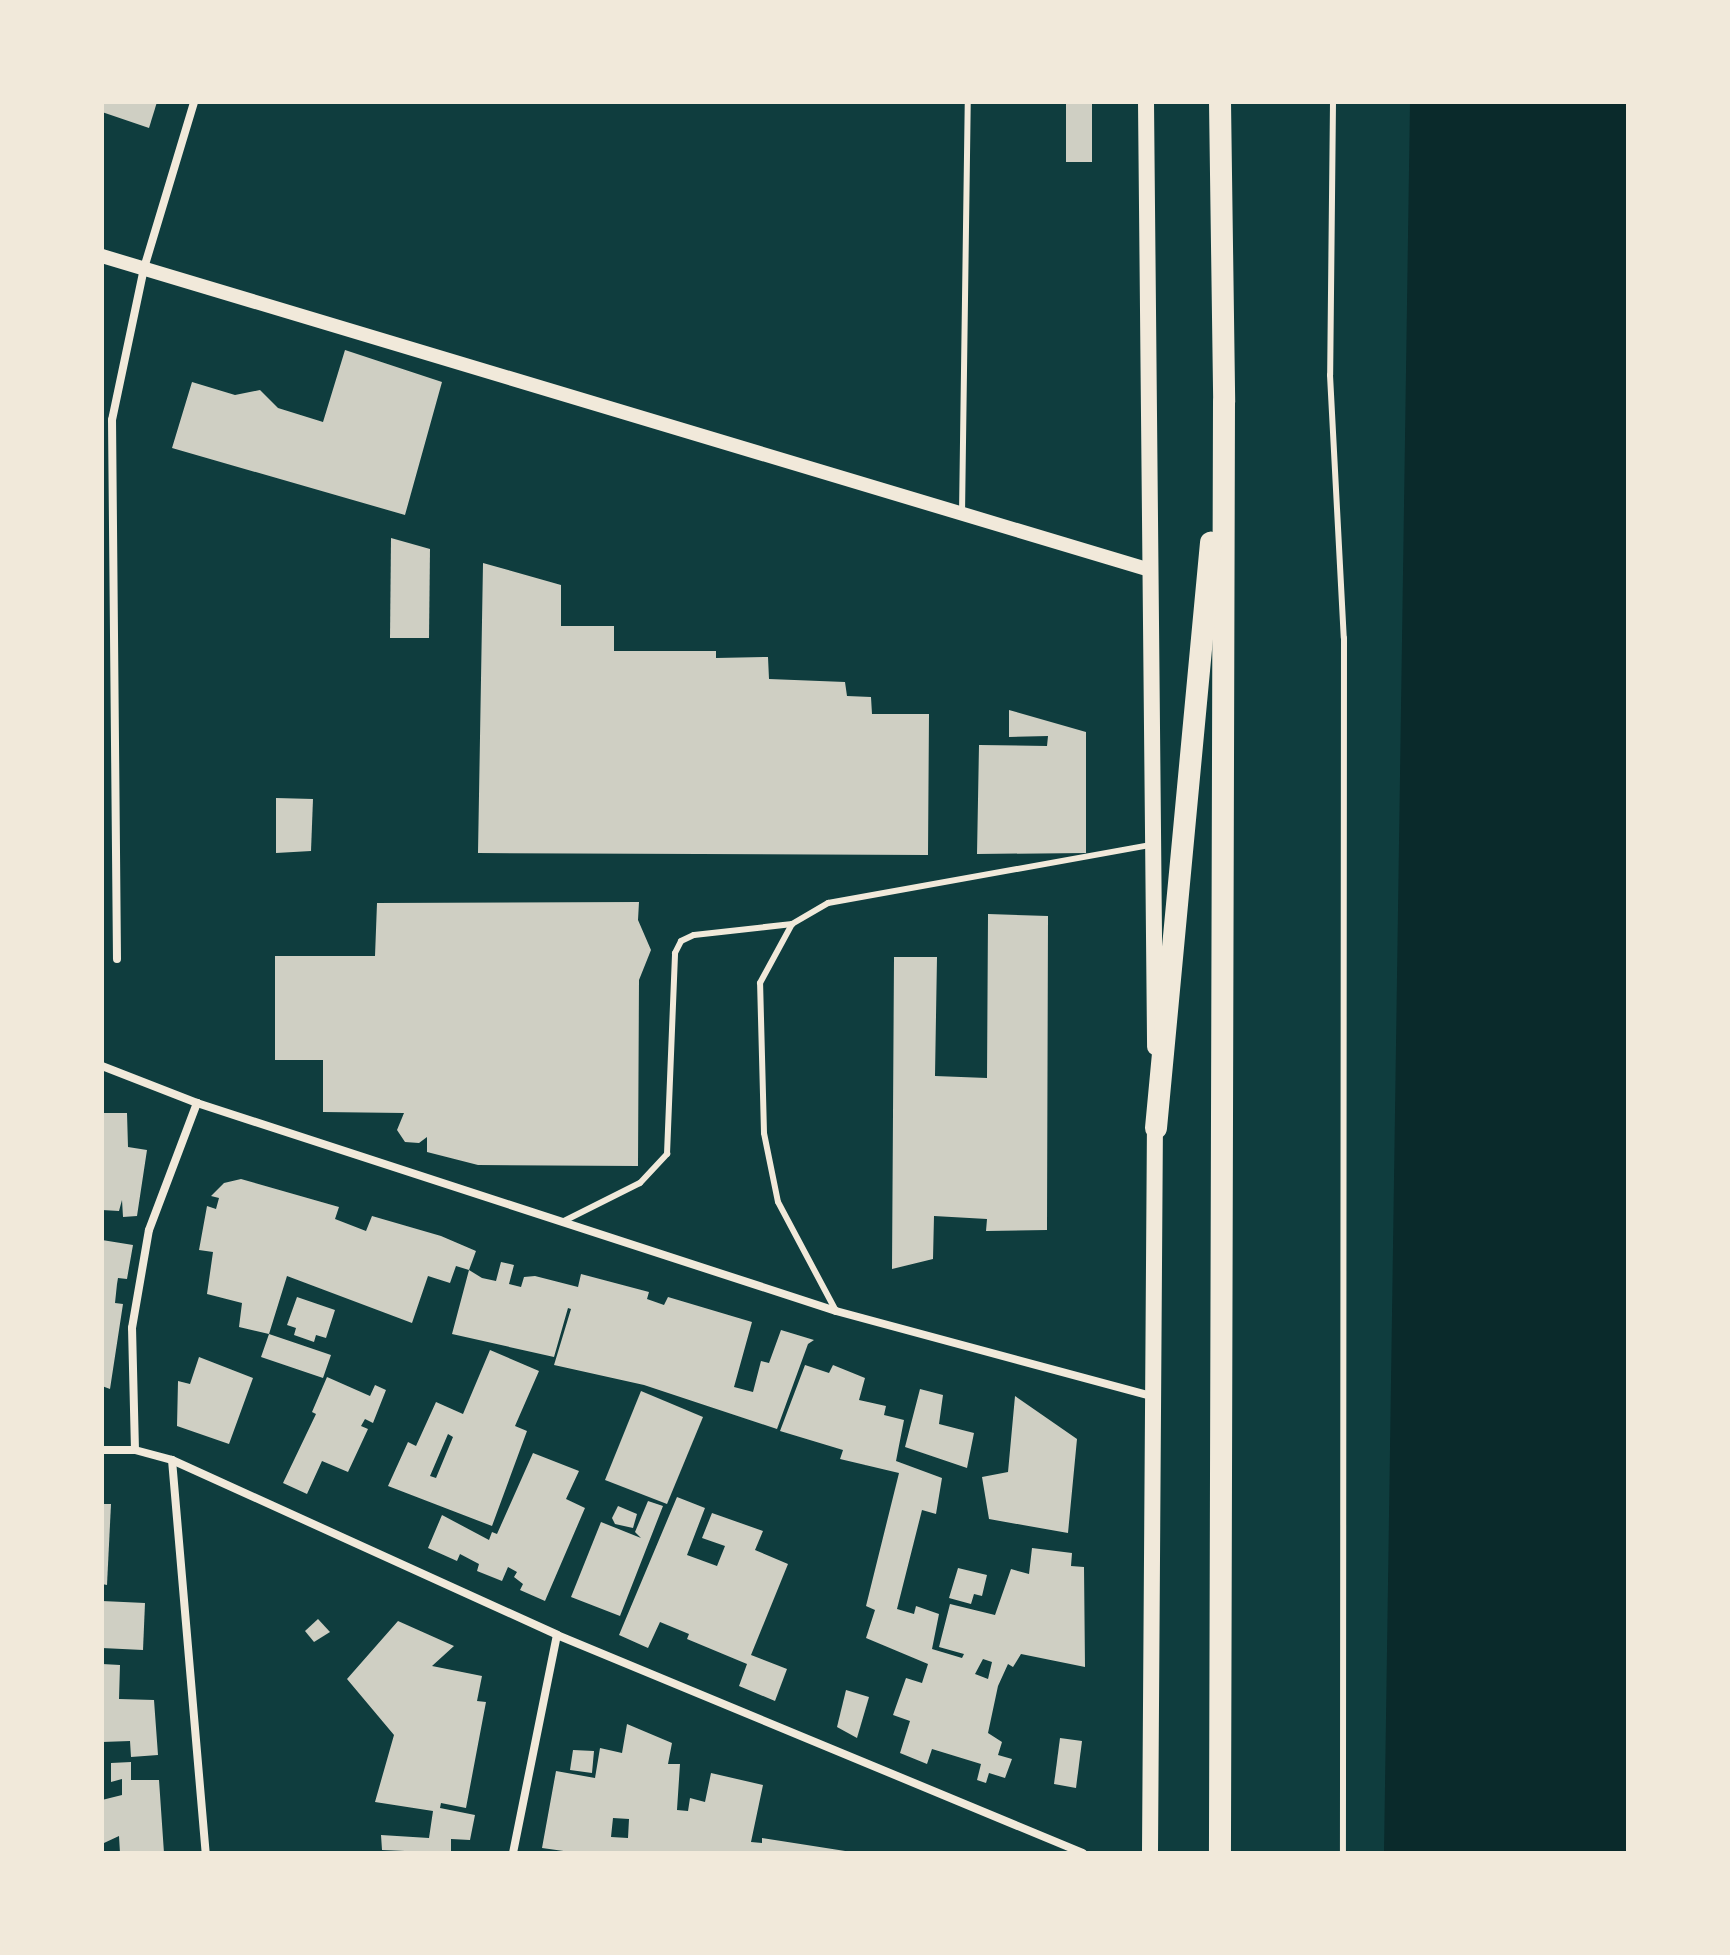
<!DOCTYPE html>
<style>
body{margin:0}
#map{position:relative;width:1730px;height:1955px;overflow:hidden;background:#0f3d3e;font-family:Georgia,serif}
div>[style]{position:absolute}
.water>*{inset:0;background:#0a2a2b}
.building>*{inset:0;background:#cfcfc3}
.service>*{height:6px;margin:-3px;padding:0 3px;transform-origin:3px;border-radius:3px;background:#f1e9da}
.minor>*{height:8px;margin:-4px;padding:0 4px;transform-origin:4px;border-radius:4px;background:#f1e9da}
.tertiary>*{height:14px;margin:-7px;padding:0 7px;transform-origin:7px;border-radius:7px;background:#f1e9da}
.secondary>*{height:16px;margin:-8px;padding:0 8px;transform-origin:8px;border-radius:8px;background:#f1e9da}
.trunk>*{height:22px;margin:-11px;padding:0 11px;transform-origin:11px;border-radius:11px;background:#f1e9da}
span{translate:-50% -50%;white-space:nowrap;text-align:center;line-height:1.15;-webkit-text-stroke:6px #f1e9da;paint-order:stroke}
.frame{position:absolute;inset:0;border:104px solid #f1e9da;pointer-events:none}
</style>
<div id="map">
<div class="water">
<i style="clip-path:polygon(1410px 102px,1628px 102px,1628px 1853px,1384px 1853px)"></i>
</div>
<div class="building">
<i style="clip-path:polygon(102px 102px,157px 102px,149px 128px,102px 112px)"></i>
<i style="clip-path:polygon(1066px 102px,1092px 102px,1092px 162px,1066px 162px)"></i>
<i style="clip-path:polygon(345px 350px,442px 382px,405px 515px,172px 448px,192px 382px,235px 395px,260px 390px,278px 408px,323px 422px)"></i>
<i style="clip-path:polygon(391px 538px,430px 549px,429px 638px,390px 638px)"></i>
<i style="clip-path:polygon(483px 563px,561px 585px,561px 626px,614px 626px,614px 651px,716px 651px,716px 658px,768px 657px,769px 679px,845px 682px,847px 696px,871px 697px,872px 714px,929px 714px,928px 855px,478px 853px)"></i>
<i style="clip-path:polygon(1009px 710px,1086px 732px,1086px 853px,977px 854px,979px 745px,1047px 746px,1048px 736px,1009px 737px)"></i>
<i style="clip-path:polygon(276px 798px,313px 799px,311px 851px,276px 853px)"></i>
<i style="clip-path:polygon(639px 902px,638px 920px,651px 950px,639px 980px,638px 1166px,478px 1165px,427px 1152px,427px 1137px,419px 1143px,405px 1142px,397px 1130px,404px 1113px,323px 1112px,323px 1060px,275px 1060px,275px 956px,375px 956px,377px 903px)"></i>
<i style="clip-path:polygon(988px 914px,1048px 916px,1047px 1230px,986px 1231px,987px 1219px,934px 1216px,933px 1259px,892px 1269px,894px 957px,937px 957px,935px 1076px,987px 1078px)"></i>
<i style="clip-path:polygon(102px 1113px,127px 1113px,128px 1147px,147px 1150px,137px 1216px,123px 1217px,122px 1200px,119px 1211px,102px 1210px)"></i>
<i style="clip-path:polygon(241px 1179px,339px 1207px,335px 1219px,366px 1231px,372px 1216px,441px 1236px,476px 1251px,469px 1270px,482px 1278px,496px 1281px,501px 1262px,514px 1265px,509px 1284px,521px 1287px,524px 1277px,535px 1276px,578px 1287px,581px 1274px,649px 1292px,647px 1299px,664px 1305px,668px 1297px,752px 1322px,734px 1387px,753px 1392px,761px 1361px,769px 1363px,781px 1330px,814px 1340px,808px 1344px,777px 1429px,644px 1385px,554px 1365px,571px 1309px,568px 1308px,554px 1357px,452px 1334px,469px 1270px,456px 1266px,450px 1283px,428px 1276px,412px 1323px,287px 1276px,269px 1334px,331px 1355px,323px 1378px,261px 1357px,269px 1334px,239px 1327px,242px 1303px,207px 1294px,213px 1252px,199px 1250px,207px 1206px,216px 1209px,219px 1198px,211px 1196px,224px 1183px)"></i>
<i style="clip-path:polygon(102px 1240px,133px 1245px,127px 1279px,118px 1278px,117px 1284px,115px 1303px,123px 1304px,110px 1389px,102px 1386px)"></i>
<i style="clip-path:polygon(297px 1297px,335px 1310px,326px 1338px,316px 1335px,314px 1342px,294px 1335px,296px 1328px,287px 1325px)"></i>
<i style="clip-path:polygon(evenodd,490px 1350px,539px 1371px,515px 1426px,527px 1431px,492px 1526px,388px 1486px,408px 1442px,416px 1446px,436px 1402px,463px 1414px,490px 1350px,448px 1434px,453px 1437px,436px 1478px,430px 1476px,448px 1434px)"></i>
<i style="clip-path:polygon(199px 1357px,253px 1378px,229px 1444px,177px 1426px,178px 1381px,190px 1384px)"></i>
<i style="clip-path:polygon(evenodd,805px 1365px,829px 1373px,833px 1365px,865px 1378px,859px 1400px,886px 1406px,884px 1415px,904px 1420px,896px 1461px,942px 1478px,936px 1514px,922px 1510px,897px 1609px,914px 1614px,916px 1606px,939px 1614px,932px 1649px,962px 1658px,964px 1654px,939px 1647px,950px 1604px,995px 1615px,1011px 1569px,1029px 1574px,1032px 1548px,1072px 1553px,1071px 1566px,1084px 1567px,1085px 1667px,1021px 1654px,1013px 1667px,1008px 1664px,998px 1686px,988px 1733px,1002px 1742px,998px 1755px,1012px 1759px,1005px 1778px,989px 1773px,986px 1783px,977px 1780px,981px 1764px,932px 1749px,927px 1764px,900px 1753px,910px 1721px,893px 1715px,906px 1678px,922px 1683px,928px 1664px,866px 1638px,875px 1610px,866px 1606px,899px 1473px,840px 1459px,843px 1450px,780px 1431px,805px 1365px,983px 1659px,992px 1662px,988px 1679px,975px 1674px,983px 1659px)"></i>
<i style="clip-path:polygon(327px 1377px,370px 1396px,375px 1385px,386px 1390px,373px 1423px,365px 1419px,361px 1426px,368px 1429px,348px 1472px,322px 1461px,307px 1494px,283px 1483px,316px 1414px,312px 1412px)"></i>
<i style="clip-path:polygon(920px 1389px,943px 1395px,939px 1424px,974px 1433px,967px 1468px,905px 1447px)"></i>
<i style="clip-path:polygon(641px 1391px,703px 1417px,667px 1504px,605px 1480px)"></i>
<i style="clip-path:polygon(1015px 1396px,1077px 1439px,1068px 1533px,989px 1519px,982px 1477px,1008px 1472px)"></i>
<i style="clip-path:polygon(533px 1453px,579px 1471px,566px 1499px,585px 1508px,545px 1601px,520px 1590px,523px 1584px,514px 1577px,517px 1572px,508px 1567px,502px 1581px,477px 1571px,479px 1564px,460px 1554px,457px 1561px,428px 1548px,442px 1515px,489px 1540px,492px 1532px,497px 1534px)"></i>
<i style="clip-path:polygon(677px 1497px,705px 1508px,687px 1555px,717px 1566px,725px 1546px,702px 1538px,712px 1513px,763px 1531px,755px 1550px,788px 1564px,751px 1655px,787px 1669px,775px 1701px,739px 1686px,747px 1664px,687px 1639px,689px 1634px,660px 1622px,648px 1648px,619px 1635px)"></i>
<i style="clip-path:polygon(648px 1501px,663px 1506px,620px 1616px,571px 1597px,601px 1522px,641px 1538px,635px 1532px)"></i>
<i style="clip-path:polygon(102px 1504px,111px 1504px,107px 1585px,102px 1584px)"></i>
<i style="clip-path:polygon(618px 1506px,637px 1514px,633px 1528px,615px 1524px,612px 1518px)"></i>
<i style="clip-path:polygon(958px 1568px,987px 1575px,982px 1596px,974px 1594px,971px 1604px,949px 1598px)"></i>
<i style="clip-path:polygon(102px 1601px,145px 1603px,143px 1650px,102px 1648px)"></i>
<i style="clip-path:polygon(318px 1619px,330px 1632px,314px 1642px,305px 1631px)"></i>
<i style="clip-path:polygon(398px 1621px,454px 1646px,432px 1666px,482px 1676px,477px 1701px,486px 1702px,466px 1808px,441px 1803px,440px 1808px,475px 1815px,470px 1840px,451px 1839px,451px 1853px,382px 1850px,381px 1835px,429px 1838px,433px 1811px,375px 1802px,394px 1735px,347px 1679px)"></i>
<i style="clip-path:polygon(102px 1664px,120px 1665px,119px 1699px,154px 1700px,158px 1755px,131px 1757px,130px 1741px,102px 1742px)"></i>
<i style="clip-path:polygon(846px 1690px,869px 1697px,857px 1738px,837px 1727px)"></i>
<i style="clip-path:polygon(evenodd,627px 1724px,672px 1743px,668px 1764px,680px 1764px,677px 1810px,688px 1811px,690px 1798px,705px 1802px,711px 1773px,763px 1785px,751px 1842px,762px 1843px,762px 1838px,858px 1853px,578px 1853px,542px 1848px,556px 1771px,595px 1778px,600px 1748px,622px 1753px,627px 1724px,613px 1818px,629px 1819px,628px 1838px,611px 1837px,613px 1818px)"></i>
<i style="clip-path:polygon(1060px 1738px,1082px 1741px,1076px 1788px,1054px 1784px)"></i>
<i style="clip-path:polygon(573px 1750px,594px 1751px,592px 1773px,570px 1770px)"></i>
<i style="clip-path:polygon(131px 1762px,131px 1780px,159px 1780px,164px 1853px,120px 1853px,119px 1836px,104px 1843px,102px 1800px,122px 1795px,122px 1779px,111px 1782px,111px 1763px)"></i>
</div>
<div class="service">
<i style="left:1333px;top:102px;width:273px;rotate:90.6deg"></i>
<i style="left:1330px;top:375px;width:263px;rotate:87deg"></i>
<i style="left:1344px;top:638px;width:1215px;rotate:90.05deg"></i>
<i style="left:962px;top:514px;width:412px;rotate:-89.2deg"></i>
<i style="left:562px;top:1222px;width:87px;rotate:-26.6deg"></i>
<i style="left:640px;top:1183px;width:40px;rotate:-47deg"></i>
<i style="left:667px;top:1154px;width:201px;rotate:-87.7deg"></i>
<i style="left:675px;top:953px;width:13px;rotate:-63deg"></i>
<i style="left:681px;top:941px;width:14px;rotate:-25deg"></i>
<i style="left:694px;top:935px;width:99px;rotate:-6.4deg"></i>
<i style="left:836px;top:1311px;width:123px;rotate:-118deg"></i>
<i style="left:778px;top:1202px;width:70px;rotate:-101.5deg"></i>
<i style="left:764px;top:1133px;width:150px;rotate:-91.5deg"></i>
<i style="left:760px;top:983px;width:67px;rotate:-61.5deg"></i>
<i style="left:792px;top:924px;width:42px;rotate:-30.3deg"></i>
<i style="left:828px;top:903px;width:328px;rotate:-10.2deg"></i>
</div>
<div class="minor">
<i style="left:117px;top:959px;width:539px;rotate:-90.53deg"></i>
<i style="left:112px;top:420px;width:155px;rotate:-78.1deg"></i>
<i style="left:144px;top:268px;width:173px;rotate:-73.2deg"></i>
<i style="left:102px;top:1066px;width:102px;rotate:21.3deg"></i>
<i style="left:197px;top:1103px;width:672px;rotate:18.03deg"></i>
<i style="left:836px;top:1311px;width:327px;rotate:15.1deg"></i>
<i style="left:102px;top:1450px;width:33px"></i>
<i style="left:135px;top:1450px;width:38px;rotate:15deg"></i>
<i style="left:172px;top:1460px;width:423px;rotate:24.4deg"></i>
<i style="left:557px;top:1635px;width:569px;rotate:22.51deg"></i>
<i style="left:135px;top:1450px;width:122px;rotate:-91.4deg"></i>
<i style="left:132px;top:1328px;width:99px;rotate:-80.2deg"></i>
<i style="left:149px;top:1230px;width:136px;rotate:-69.3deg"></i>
<i style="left:172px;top:1460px;width:394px;rotate:85.1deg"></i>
<i style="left:513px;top:1853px;width:222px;rotate:-78.6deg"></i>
</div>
<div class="tertiary">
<i style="left:102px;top:256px;width:1094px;rotate:16.68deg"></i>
</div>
<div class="secondary">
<i style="left:1146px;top:102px;width:945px;rotate:89.45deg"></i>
<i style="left:1150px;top:1853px;width:734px;rotate:-89.61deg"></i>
</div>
<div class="trunk">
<i style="left:1220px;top:102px;width:300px;rotate:89.2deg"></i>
<i style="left:1224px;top:402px;width:1451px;rotate:90.16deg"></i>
<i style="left:1156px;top:1128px;width:588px;rotate:-84.63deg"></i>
</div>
<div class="frame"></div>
</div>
